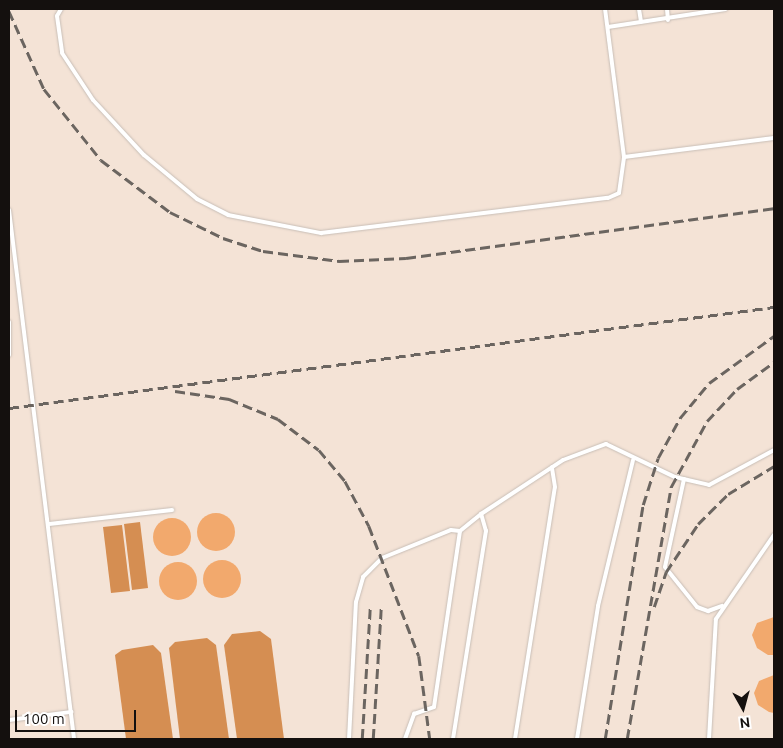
<!DOCTYPE html>
<style>
body{margin:0}
#map{position:relative;width:783px;height:748px;overflow:hidden;background:#fcf1e9;font-family:Ubuntu,sans-serif}
div>[style]{position:absolute}
.built>*{inset:0;background:#f4e3d6}
.water>*{inset:0;background:#d58e52}
.building>*{inset:0;background:#f2a96d}
.round{border-radius:50%}
.roads{filter:drop-shadow(0 0 1px #c8beb6) drop-shadow(0 0 1px #c8beb6)}
.service>*{height:4px;margin:-2px;padding:0 2px;transform-origin:2px;border-radius:2px;background:#fff}
.rail>*{height:2.5px;margin-top:-1.25px;transform-origin:0;background:repeating-linear-gradient(90deg,#6b6560 0 10px,transparent 0 15px)}
span{translate:-50% -50%;white-space:nowrap;text-align:center;line-height:1.15;-webkit-text-stroke:4.5px #fff;paint-order:stroke}
.frame{position:absolute;inset:0;border:10px solid #14100e;pointer-events:none}
.north{position:absolute;left:718px;top:683px;width:50px;height:50px;-webkit-text-stroke:4px #fff;paint-order:stroke;rotate:173deg;font-size:14px;font-weight:700;line-height:20px;text-align:center;color:#14100e}
.north::after{content:'';display:block;margin:auto;width:18px;height:22px;background:#14100e;clip-path:polygon(50% 0,100% 100%,50% 72%,0 100%)}
.scale{position:absolute;left:15px;top:710px;width:121px;height:22px;box-sizing:border-box;border:2px solid #14100e;border-top:0;padding-left:6px;font-size:15px;line-height:18px;white-space:nowrap;color:#14100e;-webkit-text-stroke:4px #fff;paint-order:stroke}
</style>
<div id="map">
<div class="built">
<i style="clip-path:polygon(9px 9px,774px 9px,774px 739px,9px 739px)"></i>
</div>
<div class="water">
<i style="clip-path:polygon(140px 522px,148px 588px,132px 590px,124px 524px)"></i>
<i style="clip-path:polygon(122px 525px,130px 591px,111px 593px,103px 527px)"></i>
<i style="clip-path:polygon(260px 631px,271px 639px,284px 739px,237px 739px,224px 645px,232px 634px)"></i>
<i style="clip-path:polygon(207px 638px,216px 645px,229px 739px,180px 739px,169px 648px,175px 642px)"></i>
<i style="clip-path:polygon(153px 645px,161px 653px,173px 739px,126px 739px,115px 655px,122px 650px)"></i>
</div>
<div class="building">
<i class="round" style="left:197px;top:513px;width:38px;height:38px"></i>
<i class="round" style="left:153px;top:518px;width:38px;height:38px"></i>
<i class="round" style="left:203px;top:560px;width:38px;height:38px"></i>
<i class="round" style="left:159px;top:562px;width:38px;height:38px"></i>
<i style="clip-path:polygon(774px 617px,774px 655px,768px 655px,757px 648px,752px 635px,757px 623px)"></i>
<i style="clip-path:polygon(774px 675px,774px 713px,769px 712px,758px 705px,754px 693px,759px 681px)"></i>
</div>
<div class="roads">
<div class="service">
<i style="left:61px;top:9px;width:8px;rotate:120deg"></i>
<i style="left:57px;top:16px;width:37px;rotate:82deg"></i>
<i style="left:62px;top:53px;width:56px;rotate:56.6deg"></i>
<i style="left:93px;top:100px;width:75px;rotate:47.2deg"></i>
<i style="left:144px;top:155px;width:69px;rotate:39.7deg"></i>
<i style="left:197px;top:199px;width:35px;rotate:27deg"></i>
<i style="left:228px;top:215px;width:95px;rotate:11deg"></i>
<i style="left:321px;top:233px;width:289px;rotate:-7deg"></i>
<i style="left:608px;top:198px;width:12px;rotate:-24deg"></i>
<i style="left:619px;top:193px;width:36px;rotate:-82deg"></i>
<i style="left:624px;top:157px;width:149px;rotate:-97.3deg"></i>
<i style="left:639px;top:9px;width:13px;rotate:81deg"></i>
<i style="left:667px;top:9px;width:11px;rotate:85deg"></i>
<i style="left:608px;top:27px;width:119px;rotate:-8.7deg"></i>
<i style="left:624px;top:157px;width:151px;rotate:-7.2deg"></i>
<i style="left:9px;top:210px;width:533px;rotate:82.99deg"></i>
<i style="left:9px;top:322px;width:33px;rotate:90deg"></i>
<i style="left:684px;top:479px;width:90px;rotate:102.2deg"></i>
<i style="left:665px;top:567px;width:51px;rotate:51.3deg"></i>
<i style="left:697px;top:607px;width:12px;rotate:20deg"></i>
<i style="left:708px;top:611px;width:15px;rotate:-20deg"></i>
<i style="left:49px;top:524px;width:124px;rotate:-6.5deg"></i>
<i style="left:9px;top:720px;width:63px;rotate:-7.4deg"></i>
<i style="left:349px;top:739px;width:137px;rotate:-87.1deg"></i>
<i style="left:356px;top:602px;width:26px;rotate:-74deg"></i>
<i style="left:363px;top:577px;width:27px;rotate:-45deg"></i>
<i style="left:382px;top:558px;width:74px;rotate:-22.1deg"></i>
<i style="left:451px;top:530px;width:9px;rotate:6deg"></i>
<i style="left:405px;top:739px;width:27px;rotate:-70deg"></i>
<i style="left:414px;top:714px;width:21px;rotate:-19deg"></i>
<i style="left:434px;top:707px;width:178px;rotate:-81.6deg"></i>
<i style="left:460px;top:531px;width:27px;rotate:-39deg"></i>
<i style="left:481px;top:514px;width:98px;rotate:-33.4deg"></i>
<i style="left:563px;top:460px;width:46px;rotate:-20.4deg"></i>
<i style="left:606px;top:444px;width:76px;rotate:25.6deg"></i>
<i style="left:675px;top:477px;width:35px;rotate:13deg"></i>
<i style="left:709px;top:485px;width:74px;rotate:-28.3deg"></i>
<i style="left:453px;top:739px;width:211px;rotate:-81deg"></i>
<i style="left:486px;top:531px;width:18px;rotate:-106deg"></i>
<i style="left:515px;top:739px;width:255px;rotate:-81deg"></i>
<i style="left:555px;top:487px;width:20px;rotate:-99deg"></i>
<i style="left:577px;top:739px;width:135px;rotate:-81deg"></i>
<i style="left:598px;top:606px;width:150px;rotate:-76.5deg"></i>
<i style="left:709px;top:739px;width:120px;rotate:-86.7deg"></i>
<i style="left:716px;top:619px;width:102px;rotate:-55.4deg"></i>
</div>
</div>
<div class="rail">
<i style="left:9px;top:11px;width:85px;rotate:65.8deg"></i>
<i style="left:44px;top:89px;width:91px;rotate:51.2deg"></i>
<i style="left:101px;top:160px;width:86px;rotate:37deg"></i>
<i style="left:170px;top:212px;width:59px;rotate:26.1deg"></i>
<i style="left:223px;top:238px;width:42px;rotate:18deg"></i>
<i style="left:263px;top:251px;width:77px;rotate:7.5deg"></i>
<i style="left:339px;top:261px;width:67px;rotate:-2.6deg"></i>
<i style="left:406px;top:258px;width:371px;rotate:-7.7deg"></i>
<i style="left:175px;top:391px;width:55px;rotate:8.4deg"></i>
<i style="left:229px;top:399px;width:53px;rotate:22.2deg"></i>
<i style="left:278px;top:419px;width:51px;rotate:37.1deg"></i>
<i style="left:319px;top:450px;width:40px;rotate:50deg"></i>
<i style="left:345px;top:481px;width:51px;rotate:61.9deg"></i>
<i style="left:369px;top:526px;width:139px;rotate:69deg"></i>
<i style="left:419px;top:656px;width:84px;rotate:82.5deg"></i>
<i style="left:9px;top:408px;width:772px;rotate:-7.52deg"></i>
<i style="left:654px;top:607px;width:37px;rotate:-71deg"></i>
<i style="left:666px;top:572px;width:58px;rotate:-56.3deg"></i>
<i style="left:698px;top:524px;width:42px;rotate:-45deg"></i>
<i style="left:728px;top:494px;width:54px;rotate:-31.3deg"></i>
<i style="left:362px;top:739px;width:132px;rotate:-86.5deg"></i>
<i style="left:373px;top:739px;width:131px;rotate:-86.5deg"></i>
<i style="left:605px;top:739px;width:237px;rotate:-80.8deg"></i>
<i style="left:643px;top:505px;width:49px;rotate:-72.3deg"></i>
<i style="left:658px;top:458px;width:46px;rotate:-61.2deg"></i>
<i style="left:680px;top:418px;width:45px;rotate:-50.4deg"></i>
<i style="left:709px;top:383px;width:80px;rotate:-35.9deg"></i>
<i style="left:627px;top:739px;width:256px;rotate:-80.1deg"></i>
<i style="left:671px;top:487px;width:75px;rotate:-61.4deg"></i>
<i style="left:707px;top:421px;width:44px;rotate:-46.8deg"></i>
<i style="left:737px;top:389px;width:46px;rotate:-36.1deg"></i>
</div>
<div class="frame"></div>
<div class="north">N</div>
<div class="scale">100 m</div>
</div>
